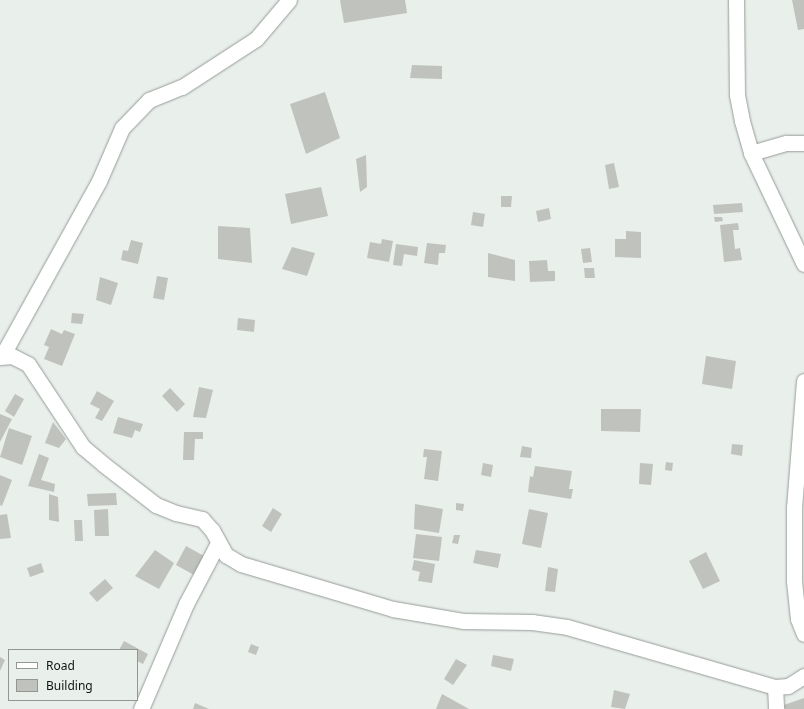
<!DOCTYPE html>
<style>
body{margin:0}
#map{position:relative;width:804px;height:709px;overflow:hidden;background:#e9efeb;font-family:"Noto Sans",sans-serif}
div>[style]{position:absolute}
.building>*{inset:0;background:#c0c3bd}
.roads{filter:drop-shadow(0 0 1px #969c98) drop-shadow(0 0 1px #969c98)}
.street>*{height:15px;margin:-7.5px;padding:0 7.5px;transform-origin:7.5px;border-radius:7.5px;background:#fff}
span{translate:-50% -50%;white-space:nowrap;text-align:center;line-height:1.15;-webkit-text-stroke:4px #e9efeb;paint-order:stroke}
.legend{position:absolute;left:8px;top:649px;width:130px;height:52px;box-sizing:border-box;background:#e9efeb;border:1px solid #939794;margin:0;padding:5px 7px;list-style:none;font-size:12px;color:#121412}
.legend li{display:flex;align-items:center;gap:8px;height:20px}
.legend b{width:20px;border:1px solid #939794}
</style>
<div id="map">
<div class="building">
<i style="clip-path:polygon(340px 0,405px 0,407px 13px,344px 23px)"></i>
<i style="clip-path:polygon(792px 0,804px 0,804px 29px,798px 30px)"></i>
<i style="clip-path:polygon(412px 65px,442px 66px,442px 79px,410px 78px)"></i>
<i style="clip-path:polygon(325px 92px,340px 138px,306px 154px,290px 104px)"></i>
<i style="clip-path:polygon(366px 155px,367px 187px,360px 192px,356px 159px)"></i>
<i style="clip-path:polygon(614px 163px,619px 187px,609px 189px,605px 165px)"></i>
<i style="clip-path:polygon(321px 187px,328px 216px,291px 224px,285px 194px)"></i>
<i style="clip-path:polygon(501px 196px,512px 196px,511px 207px,501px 207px)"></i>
<i style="clip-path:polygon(742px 203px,743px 212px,714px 214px,713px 205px)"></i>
<i style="clip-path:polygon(549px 208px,551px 219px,538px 222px,536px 211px)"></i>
<i style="clip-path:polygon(473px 212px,485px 214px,483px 227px,471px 225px)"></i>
<i style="clip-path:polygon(714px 217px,722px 217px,723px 221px,715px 222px)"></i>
<i style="clip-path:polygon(738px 223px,739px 230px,733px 230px,735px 249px,740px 248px,742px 260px,724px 262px,720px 225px)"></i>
<i style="clip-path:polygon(218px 226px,250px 228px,252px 263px,218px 259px)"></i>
<i style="clip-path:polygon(626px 231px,641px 232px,641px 258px,615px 257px,615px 239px,626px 239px)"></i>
<i style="clip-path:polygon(382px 239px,393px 241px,389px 262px,367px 258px,370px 242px,381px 244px)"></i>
<i style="clip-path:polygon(131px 240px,143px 243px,138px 264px,121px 260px,123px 250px,128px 251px)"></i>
<i style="clip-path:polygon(427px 243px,446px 245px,445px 253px,439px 253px,438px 265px,424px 263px)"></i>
<i style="clip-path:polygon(396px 244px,418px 247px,417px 256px,404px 254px,402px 266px,393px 265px)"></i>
<i style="clip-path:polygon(292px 247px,315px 253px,307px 276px,282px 269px)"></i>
<i style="clip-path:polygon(590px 248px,592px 262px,583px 263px,581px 249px)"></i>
<i style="clip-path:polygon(488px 253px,515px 260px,515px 281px,488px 277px)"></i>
<i style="clip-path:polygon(547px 260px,548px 271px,555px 271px,555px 281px,530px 282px,529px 261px)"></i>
<i style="clip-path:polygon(584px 268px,594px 268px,595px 278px,585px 278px)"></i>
<i style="clip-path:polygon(157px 276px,168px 278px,164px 300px,153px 298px)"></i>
<i style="clip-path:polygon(100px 277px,118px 283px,111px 305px,96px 300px)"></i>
<i style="clip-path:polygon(72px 313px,84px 314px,82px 324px,71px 323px)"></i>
<i style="clip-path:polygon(238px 318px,255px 320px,254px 332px,237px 330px)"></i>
<i style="clip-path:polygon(51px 329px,62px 334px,64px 330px,75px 334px,62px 366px,44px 359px,49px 347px,44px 345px)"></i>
<i style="clip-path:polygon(706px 356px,736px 361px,732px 389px,702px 384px)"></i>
<i style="clip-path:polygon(199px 387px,213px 390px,206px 418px,193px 417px)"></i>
<i style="clip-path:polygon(170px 388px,185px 404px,177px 412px,162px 396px)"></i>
<i style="clip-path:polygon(97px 391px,114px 401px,102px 421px,95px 418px,100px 409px,90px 404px)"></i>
<i style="clip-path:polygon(15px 394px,24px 399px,14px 417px,5px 411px)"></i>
<i style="clip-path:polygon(601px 409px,641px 409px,640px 432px,601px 431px)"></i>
<i style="clip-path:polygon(0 414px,12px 419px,0 442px)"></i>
<i style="clip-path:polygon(118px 417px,143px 424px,140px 432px,135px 430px,132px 438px,113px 433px)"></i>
<i style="clip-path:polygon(53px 422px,66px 439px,59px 448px,45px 443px)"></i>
<i style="clip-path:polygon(9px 428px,32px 436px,22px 465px,0 457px)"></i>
<i style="clip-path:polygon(184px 432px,203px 432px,203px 439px,195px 439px,194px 460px,183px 460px)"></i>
<i style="clip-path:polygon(732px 444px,743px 445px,742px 456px,731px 454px)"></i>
<i style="clip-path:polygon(522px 446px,532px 448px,531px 458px,520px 457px)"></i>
<i style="clip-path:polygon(424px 449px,442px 451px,438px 481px,424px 479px,427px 457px,423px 457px)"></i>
<i style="clip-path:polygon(39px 454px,49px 458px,41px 480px,55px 484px,54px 492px,28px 486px)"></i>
<i style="clip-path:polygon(666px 462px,673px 463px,672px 471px,665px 470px)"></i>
<i style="clip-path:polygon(483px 463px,493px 465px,491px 477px,481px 475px)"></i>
<i style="clip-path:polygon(640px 463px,653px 464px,651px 485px,639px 484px)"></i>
<i style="clip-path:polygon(535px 466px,572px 471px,569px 489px,573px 489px,571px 499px,528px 492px,530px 476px,533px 477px)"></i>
<i style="clip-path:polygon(0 475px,12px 480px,2px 506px,0 505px)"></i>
<i style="clip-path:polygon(116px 493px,117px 505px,88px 506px,87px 494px)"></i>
<i style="clip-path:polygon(49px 494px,58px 497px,59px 522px,49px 520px)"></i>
<i style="clip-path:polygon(456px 503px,464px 504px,463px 511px,456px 510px)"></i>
<i style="clip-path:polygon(415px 504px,443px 509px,439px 533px,414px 529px)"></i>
<i style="clip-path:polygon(273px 508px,282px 514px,271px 532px,262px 526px)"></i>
<i style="clip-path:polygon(108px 509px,109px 536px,95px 536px,94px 510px)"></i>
<i style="clip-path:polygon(529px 509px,548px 513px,541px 548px,522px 544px)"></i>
<i style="clip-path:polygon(7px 514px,11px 538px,0 539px,0 515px)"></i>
<i style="clip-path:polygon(74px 520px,82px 520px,83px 541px,75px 541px)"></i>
<i style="clip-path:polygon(416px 534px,442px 537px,439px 561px,413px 558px)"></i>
<i style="clip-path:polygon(454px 535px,460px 535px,458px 544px,452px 543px)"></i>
<i style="clip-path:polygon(186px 546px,204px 556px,194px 575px,176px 565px)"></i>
<i style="clip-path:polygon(155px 550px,174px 563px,159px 589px,135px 576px)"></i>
<i style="clip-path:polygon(476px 550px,501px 554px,498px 568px,473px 563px)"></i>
<i style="clip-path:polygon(706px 552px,720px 581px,703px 589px,689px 561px)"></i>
<i style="clip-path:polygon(414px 560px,435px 564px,432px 583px,418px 581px,420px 572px,412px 570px)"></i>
<i style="clip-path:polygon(41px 563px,44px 572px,30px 577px,27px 568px)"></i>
<i style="clip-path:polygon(548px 567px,558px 569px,555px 592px,545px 591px)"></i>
<i style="clip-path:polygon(105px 579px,113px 588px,97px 602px,89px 593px)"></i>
<i style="clip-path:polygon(124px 641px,148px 654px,143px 664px,137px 661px,137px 650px,119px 650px)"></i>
<i style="clip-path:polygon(251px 644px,259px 647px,256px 655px,248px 652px)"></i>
<i style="clip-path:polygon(493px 655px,514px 659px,511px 671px,491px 666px)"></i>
<i style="clip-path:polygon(0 657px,5px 660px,0 671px)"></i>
<i style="clip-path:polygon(456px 659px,467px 665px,453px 685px,444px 679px)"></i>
<i style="clip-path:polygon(614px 690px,630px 694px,625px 709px,611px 707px)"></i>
<i style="clip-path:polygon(442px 694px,469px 709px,436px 709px)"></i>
<i style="clip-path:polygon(804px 698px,804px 709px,785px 709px,784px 705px)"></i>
<i style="clip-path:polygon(195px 703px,209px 709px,193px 709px)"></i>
</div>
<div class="roads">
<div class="street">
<i style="left:736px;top:0;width:95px;rotate:89.4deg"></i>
<i style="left:737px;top:95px;width:26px;rotate:79deg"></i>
<i style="left:742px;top:121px;width:33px;rotate:74deg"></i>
<i style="left:751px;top:153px;width:123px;rotate:64.5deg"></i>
<i style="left:751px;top:153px;width:37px;rotate:-16deg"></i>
<i style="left:787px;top:143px;width:17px"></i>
<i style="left:2px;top:356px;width:200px;rotate:-61deg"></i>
<i style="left:99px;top:181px;width:58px;rotate:-66.5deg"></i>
<i style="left:122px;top:128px;width:39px;rotate:-46deg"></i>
<i style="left:149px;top:100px;width:35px;rotate:-22deg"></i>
<i style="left:182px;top:87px;width:88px;rotate:-33deg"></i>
<i style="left:256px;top:39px;width:51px;rotate:-49.8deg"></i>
<i style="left:0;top:357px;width:12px;rotate:-5deg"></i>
<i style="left:12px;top:356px;width:18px;rotate:27deg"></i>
<i style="left:28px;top:364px;width:100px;rotate:56.5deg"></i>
<i style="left:83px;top:447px;width:26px;rotate:40deg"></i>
<i style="left:103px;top:464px;width:67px;rotate:37.7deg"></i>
<i style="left:156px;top:505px;width:22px;rotate:22deg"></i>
<i style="left:176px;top:513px;width:27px;rotate:13deg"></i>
<i style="left:202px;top:519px;width:15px;rotate:48deg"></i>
<i style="left:212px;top:530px;width:29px;rotate:61deg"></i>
<i style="left:226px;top:555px;width:17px;rotate:31deg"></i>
<i style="left:241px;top:564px;width:159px;rotate:16.5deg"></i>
<i style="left:393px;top:609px;width:71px;rotate:9.7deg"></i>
<i style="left:463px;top:621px;width:69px;rotate:0.8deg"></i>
<i style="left:532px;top:622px;width:35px;rotate:8deg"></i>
<i style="left:567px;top:627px;width:216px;rotate:16.1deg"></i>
<i style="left:775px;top:687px;width:13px;rotate:-4deg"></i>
<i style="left:788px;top:686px;width:19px;rotate:-32deg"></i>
<i style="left:804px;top:381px;width:126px;rotate:94.5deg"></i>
<i style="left:794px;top:507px;width:74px;rotate:90deg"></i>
<i style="left:794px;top:581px;width:38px;rotate:84deg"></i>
<i style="left:798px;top:619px;width:16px;rotate:68deg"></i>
<i style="left:775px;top:687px;width:22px;rotate:87deg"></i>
<i style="left:141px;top:709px;width:114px;rotate:-66.8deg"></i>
<i style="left:186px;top:604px;width:69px;rotate:-62.3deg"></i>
</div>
</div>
<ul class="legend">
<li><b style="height:5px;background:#fff"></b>Road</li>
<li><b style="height:11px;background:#c0c3bd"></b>Building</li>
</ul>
</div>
